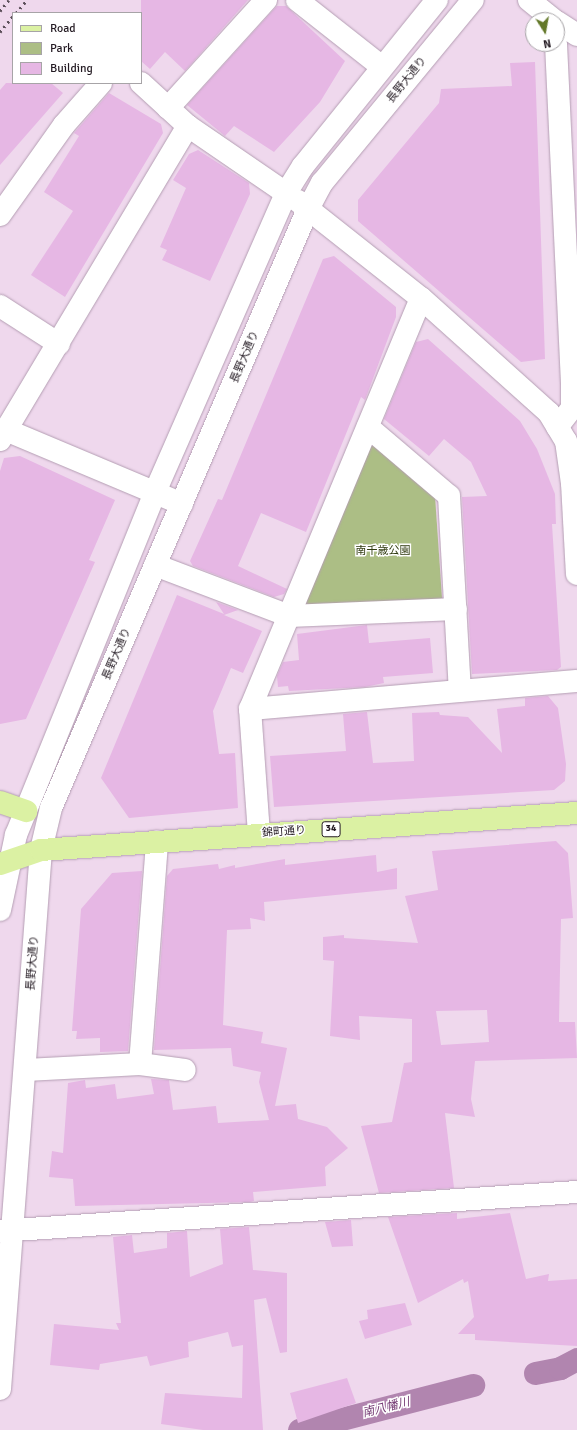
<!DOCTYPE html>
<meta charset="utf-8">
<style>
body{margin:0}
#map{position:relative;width:577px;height:1430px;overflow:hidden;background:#efd8ed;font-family:Signika,"Noto Sans JP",sans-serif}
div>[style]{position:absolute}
.green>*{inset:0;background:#acbe85}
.canal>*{height:23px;margin:-11.5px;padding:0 11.5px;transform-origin:11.5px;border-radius:11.5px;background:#b185af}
.building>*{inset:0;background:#e6b7e4}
.roads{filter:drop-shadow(0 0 1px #b49eb3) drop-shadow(0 0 1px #b49eb3)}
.street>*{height:22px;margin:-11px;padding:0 11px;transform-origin:11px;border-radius:11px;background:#fff}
.secondary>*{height:22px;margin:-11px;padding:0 11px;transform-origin:11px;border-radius:11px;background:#fff}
.primary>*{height:22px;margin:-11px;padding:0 11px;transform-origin:11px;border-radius:11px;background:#dbf1a3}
.rail>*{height:3px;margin-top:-1.5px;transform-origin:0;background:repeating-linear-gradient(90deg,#5c4f5a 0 2px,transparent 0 6px)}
span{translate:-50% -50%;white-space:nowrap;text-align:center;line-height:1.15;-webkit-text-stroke:3px #fff;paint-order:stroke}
.shield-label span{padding:1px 3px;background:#fff;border:1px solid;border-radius:3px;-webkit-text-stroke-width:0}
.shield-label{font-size:10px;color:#241b23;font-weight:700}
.street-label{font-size:11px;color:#241b23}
.park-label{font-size:11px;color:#303b10}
.water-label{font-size:12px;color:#773e76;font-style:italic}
.legend{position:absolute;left:12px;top:12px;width:130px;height:72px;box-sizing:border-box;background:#fff;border:1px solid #a7a4a7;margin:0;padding:5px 7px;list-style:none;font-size:12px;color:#241b23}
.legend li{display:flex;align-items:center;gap:8px;height:20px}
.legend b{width:20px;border:1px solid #a7a4a7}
.north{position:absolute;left:525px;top:12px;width:40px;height:40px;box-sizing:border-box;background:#fff;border:1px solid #a7a4a7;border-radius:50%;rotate:169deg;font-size:11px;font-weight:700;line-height:16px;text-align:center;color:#241b23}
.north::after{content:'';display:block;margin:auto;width:14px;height:18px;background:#637829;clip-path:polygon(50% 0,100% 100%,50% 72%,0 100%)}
</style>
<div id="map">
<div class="green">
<i style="clip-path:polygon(374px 442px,435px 496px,442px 598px,430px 604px,307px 610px,300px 602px,368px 444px)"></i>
</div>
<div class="canal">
<i style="left:535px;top:1373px;width:25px;rotate:-11deg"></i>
<i style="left:560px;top:1368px;width:19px;rotate:-28deg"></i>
<i style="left:299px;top:1430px;width:180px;rotate:-14.5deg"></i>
</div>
<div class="building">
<i style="clip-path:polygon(141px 0,248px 0,185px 71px,165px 52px,150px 69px,141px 61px)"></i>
<i style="clip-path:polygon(277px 6px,286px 6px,345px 61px,320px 102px,274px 152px,234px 126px,225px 136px,187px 105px)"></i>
<i style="clip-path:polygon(535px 62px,545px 359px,521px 362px,358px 221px,358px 200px,439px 103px,441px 89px,512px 86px,510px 63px)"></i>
<i style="clip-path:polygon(6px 83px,51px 83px,63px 93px,0 165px,0 90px)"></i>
<i style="clip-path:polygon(109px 93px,161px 124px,163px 133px,65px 297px,31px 275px,73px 211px,44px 192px,79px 136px,74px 133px)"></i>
<i style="clip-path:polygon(198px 150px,249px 183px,250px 194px,210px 281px,162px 260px,167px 250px,160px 247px,186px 188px,173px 180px,189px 154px)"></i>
<i style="clip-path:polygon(334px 256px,396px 307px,396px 317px,365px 400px,361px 397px,306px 532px,261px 513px,238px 566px,287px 589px,284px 594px,274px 597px,193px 566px,190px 561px,218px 499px,222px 500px,323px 259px)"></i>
<i style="clip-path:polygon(428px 339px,520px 421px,537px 449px,555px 494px,556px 524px,552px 524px,561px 667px,557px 670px,472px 674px,462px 497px,487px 496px,471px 462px,444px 439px,429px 456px,384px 419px,416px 342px)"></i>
<i style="clip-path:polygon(20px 456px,115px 500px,89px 560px,95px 562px,26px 719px,0 724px,0 471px,4px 458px)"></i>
<i style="clip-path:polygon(177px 595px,224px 614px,216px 602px,238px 610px,224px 615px,262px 631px,243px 673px,231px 668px,213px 711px,219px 754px,235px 753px,238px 808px,129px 818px,101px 778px)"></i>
<i style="clip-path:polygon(367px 625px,369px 643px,430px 638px,433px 673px,383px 677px,384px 683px,365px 687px,289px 691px,288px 686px,278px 687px,277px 676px,283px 662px,299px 660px,297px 634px)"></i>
<i style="clip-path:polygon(548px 696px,558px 708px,566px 764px,565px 781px,554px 790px,274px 807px,270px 756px,346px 751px,343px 714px,367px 712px,373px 763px,414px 761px,412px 713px,439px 712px,440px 715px,468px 717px,502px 753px,497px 709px,525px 706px,525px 698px)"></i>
<i style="clip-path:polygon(evenodd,556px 841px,568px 853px,573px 918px,561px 919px,559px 1022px,575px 1022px,577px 1058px,475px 1061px,471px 1099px,475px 1117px,445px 1113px,454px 1188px,379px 1193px,361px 1126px,392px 1122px,404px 1063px,412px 1062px,412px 1019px,359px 1016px,360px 1040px,330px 1036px,334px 961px,323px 960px,323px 937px,344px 935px,344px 938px,418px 943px,405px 896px,438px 890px,432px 851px,556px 841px,487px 1010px,489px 1042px,441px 1045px,436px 1011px,487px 1010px)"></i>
<i style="clip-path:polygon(376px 855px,377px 872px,397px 868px,397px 889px,264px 902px,265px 921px,250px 918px,251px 929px,227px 930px,223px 1025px,263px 1032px,261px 1043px,287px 1048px,275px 1106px,296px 1104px,298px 1119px,327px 1127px,348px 1148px,325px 1167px,326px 1186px,253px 1192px,254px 1201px,250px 1202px,75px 1206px,73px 1179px,49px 1177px,52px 1151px,63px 1153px,68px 1083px,85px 1080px,86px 1088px,115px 1084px,117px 1099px,154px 1094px,151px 1079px,169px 1080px,173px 1110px,216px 1106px,218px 1123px,269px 1120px,259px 1082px,261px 1072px,233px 1066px,231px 1048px,154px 1050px,167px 876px,173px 869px,218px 864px,219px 869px,235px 865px,235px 868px,285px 859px,285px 865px)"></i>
<i style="clip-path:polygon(142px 871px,128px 1051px,100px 1052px,100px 1038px,76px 1039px,77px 1031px,72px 1031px,81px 909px,112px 873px)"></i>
<i style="clip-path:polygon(457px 1213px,457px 1219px,510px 1213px,526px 1279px,549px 1274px,548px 1281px,577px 1279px,577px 1346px,475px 1340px,475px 1334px,458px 1334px,474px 1317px,468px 1281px,464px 1283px,463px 1279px,418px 1303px,388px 1217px)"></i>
<i style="clip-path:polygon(351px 1220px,353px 1246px,332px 1247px,325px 1222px)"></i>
<i style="clip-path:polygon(249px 1227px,253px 1270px,287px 1273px,287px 1352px,280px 1353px,266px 1298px,254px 1300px,263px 1430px,203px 1430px,161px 1424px,165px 1393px,242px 1398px,243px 1345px,232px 1347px,228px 1332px,188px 1342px,189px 1357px,150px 1366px,147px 1356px,100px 1364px,99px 1370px,50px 1365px,54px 1324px,119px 1330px,116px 1323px,121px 1323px,113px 1237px,132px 1235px,134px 1253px,167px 1248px,167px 1233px,187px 1231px,190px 1277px,223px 1264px,220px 1229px)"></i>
<i style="clip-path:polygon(405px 1303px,412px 1325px,365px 1339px,359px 1321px,368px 1319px,367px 1310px)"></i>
<i style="clip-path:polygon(347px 1378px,356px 1403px,298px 1423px,290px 1393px)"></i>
</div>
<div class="roads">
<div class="street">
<i style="left:297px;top:0;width:108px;rotate:38.2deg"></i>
<i style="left:529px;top:0;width:32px;rotate:39deg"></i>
<i style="left:557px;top:22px;width:24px;rotate:33deg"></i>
<i style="left:556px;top:44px;width:339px;rotate:87.3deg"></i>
<i style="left:572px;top:383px;width:25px;rotate:90deg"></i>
<i style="left:572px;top:408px;width:24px;rotate:128deg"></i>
<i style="left:141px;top:83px;width:64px;rotate:42.5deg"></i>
<i style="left:188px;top:126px;width:119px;rotate:34.4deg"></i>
<i style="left:168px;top:108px;width:146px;rotate:-47.8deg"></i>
<i style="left:0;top:215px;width:110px;rotate:-54.6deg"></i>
<i style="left:64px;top:125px;width:56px;rotate:-48.6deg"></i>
<i style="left:0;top:306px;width:70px;rotate:32.8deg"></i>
<i style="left:368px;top:427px;width:106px;rotate:40.4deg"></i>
<i style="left:449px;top:496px;width:195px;rotate:86.8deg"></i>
<i style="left:6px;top:430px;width:191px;rotate:22.8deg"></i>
<i style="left:0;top:440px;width:366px;rotate:-59.1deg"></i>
<i style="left:155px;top:565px;width:143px;rotate:20.8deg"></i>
<i style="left:289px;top:616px;width:167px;rotate:-2.4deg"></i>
<i style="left:250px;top:709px;width:328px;rotate:-4.9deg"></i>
<i style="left:259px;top:834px;width:125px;rotate:-94.1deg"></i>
<i style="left:250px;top:709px;width:445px;rotate:-67.4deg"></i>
<i style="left:140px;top:1064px;width:223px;rotate:-85.6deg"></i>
<i style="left:26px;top:1070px;width:114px;rotate:-3deg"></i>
<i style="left:140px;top:1064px;width:45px;rotate:7.6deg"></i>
<i style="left:0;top:1231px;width:578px;rotate:-3.87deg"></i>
</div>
<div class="secondary">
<i style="left:298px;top:201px;width:157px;rotate:38.3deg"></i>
<i style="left:421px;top:298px;width:172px;rotate:41.9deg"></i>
<i style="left:549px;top:413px;width:33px;rotate:59deg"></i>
<i style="left:566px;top:441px;width:42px;rotate:81.9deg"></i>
<i style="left:572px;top:483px;width:91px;rotate:86.9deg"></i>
<i style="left:0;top:910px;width:77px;rotate:-78deg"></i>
<i style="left:16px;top:835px;width:370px;rotate:-67.9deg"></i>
<i style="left:155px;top:492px;width:326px;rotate:-66.3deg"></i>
<i style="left:286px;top:193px;width:32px;rotate:-58deg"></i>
<i style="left:303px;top:166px;width:213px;rotate:-51.1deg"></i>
<i style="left:0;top:1389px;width:541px;rotate:-85.65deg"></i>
<i style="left:41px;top:850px;width:43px;rotate:-76.6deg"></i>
<i style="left:51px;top:808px;width:652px;rotate:-66.78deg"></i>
<i style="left:308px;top:209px;width:30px;rotate:-62deg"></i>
<i style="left:322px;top:183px;width:237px;rotate:-50.5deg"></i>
</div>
<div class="primary">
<i style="left:0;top:802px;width:28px;rotate:19deg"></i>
<i style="left:0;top:864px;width:43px;rotate:-18.9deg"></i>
<i style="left:41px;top:850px;width:537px;rotate:-3.95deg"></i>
</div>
</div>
<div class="rail">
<i style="left:0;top:11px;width:14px;rotate:-51deg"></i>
<i style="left:16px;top:13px;width:17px;rotate:-50deg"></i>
<i style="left:0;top:32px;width:21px;rotate:-51deg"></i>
</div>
<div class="shield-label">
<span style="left:331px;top:829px">34</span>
</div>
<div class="street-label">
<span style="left:407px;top:80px;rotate:-51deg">長野大通り</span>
<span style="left:245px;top:357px;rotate:-67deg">長野大通り</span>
<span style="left:117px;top:654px;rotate:-67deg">長野大通り</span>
<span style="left:284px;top:832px;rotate:-4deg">錦町通り</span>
<span style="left:33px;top:963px;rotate:-86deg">長野大通り</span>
</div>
<div class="park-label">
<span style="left:383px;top:551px">南千歳公園</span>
</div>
<div class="water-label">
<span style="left:386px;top:1408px;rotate:-14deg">南八幡川</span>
</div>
<ul class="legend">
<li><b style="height:5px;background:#dbf1a3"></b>Road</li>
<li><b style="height:11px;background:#acbe85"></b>Park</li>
<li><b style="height:11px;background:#e6b7e4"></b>Building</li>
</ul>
<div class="north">N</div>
</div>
